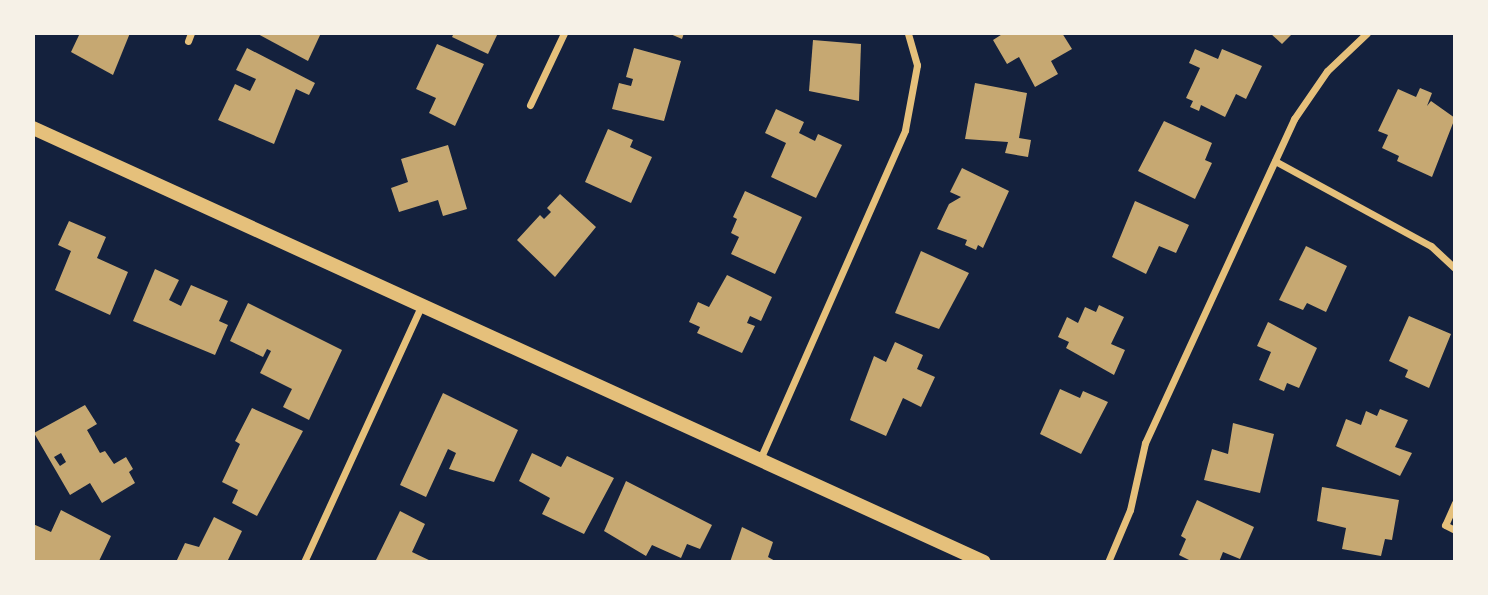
<!DOCTYPE html>
<style>
body{margin:0}
#map{position:relative;width:1488px;height:595px;overflow:hidden;background:#14213d;font-family:"Work Sans",sans-serif}
div>[style]{position:absolute}
.building>*{inset:0;background:#c6a872}
.minor>*{height:7px;margin:-3.5px;padding:0 3.5px;transform-origin:3.5px;border-radius:3.5px;background:#e5c07b}
.secondary>*{height:14px;margin:-7px;padding:0 7px;transform-origin:7px;border-radius:7px;background:#e5c07b}
span{translate:-50% -50%;white-space:nowrap;text-align:center;line-height:1.15;-webkit-text-stroke:5px #f6f1e7;paint-order:stroke}
.frame{position:absolute;inset:0;border:35px solid #f6f1e7;pointer-events:none}
</style>
<div id="map">
<div class="building">
<i style="clip-path:polygon(80px 33px,130px 33px,113px 75px,71px 52px)"></i>
<i style="clip-path:polygon(256px 33px,321px 33px,308px 61px)"></i>
<i style="clip-path:polygon(454px 33px,498px 33px,488px 54px,452px 37px)"></i>
<i style="clip-path:polygon(668px 33px,684px 33px,682px 39px)"></i>
<i style="clip-path:polygon(1004px 33px,1062px 33px,1072px 49px,1051px 61px,1058px 74px,1035px 87px,1019px 57px,1007px 64px,993px 40px)"></i>
<i style="clip-path:polygon(1270px 33px,1293px 33px,1282px 44px)"></i>
<i style="clip-path:polygon(813px 40px,861px 44px,859px 101px,809px 91px)"></i>
<i style="clip-path:polygon(437px 44px,484px 64px,455px 126px,429px 113px,436px 98px,416px 89px)"></i>
<i style="clip-path:polygon(247px 48px,315px 83px,309px 95px,296px 89px,274px 144px,218px 120px,235px 84px,250px 91px,256px 79px,236px 70px)"></i>
<i style="clip-path:polygon(634px 48px,681px 61px,664px 121px,612px 109px,619px 83px,631px 86px,633px 79px,626px 77px)"></i>
<i style="clip-path:polygon(1195px 49px,1218px 59px,1222px 49px,1262px 66px,1246px 99px,1236px 94px,1225px 117px,1201px 105px,1199px 111px,1190px 107px,1193px 101px,1186px 98px,1200px 68px,1189px 63px)"></i>
<i style="clip-path:polygon(975px 83px,1027px 93px,1019px 138px,1031px 140px,1028px 157px,1005px 153px,1008px 142px,965px 139px)"></i>
<i style="clip-path:polygon(1420px 88px,1432px 93px,1427px 106px,1431px 101px,1455px 118px,1432px 177px,1397px 161px,1399px 156px,1382px 148px,1388px 135px,1378px 131px,1398px 89px,1416px 97px)"></i>
<i style="clip-path:polygon(776px 109px,804px 122px,799px 133px,815px 141px,818px 134px,842px 145px,816px 198px,771px 177px,786px 143px,765px 133px)"></i>
<i style="clip-path:polygon(1164px 121px,1212px 143px,1205px 160px,1212px 163px,1195px 199px,1138px 171px)"></i>
<i style="clip-path:polygon(608px 129px,633px 140px,630px 147px,652px 157px,631px 203px,585px 182px)"></i>
<i style="clip-path:polygon(448px 145px,467px 209px,443px 216px,438px 200px,399px 212px,391px 188px,408px 182px,401px 159px)"></i>
<i style="clip-path:polygon(962px 168px,1009px 191px,983px 248px,978px 245px,976px 250px,965px 245px,967px 240px,937px 229px,949px 204px,961px 197px,950px 192px)"></i>
<i style="clip-path:polygon(745px 191px,802px 217px,775px 274px,731px 254px,739px 237px,731px 233px,737px 219px,733px 217px)"></i>
<i style="clip-path:polygon(560px 194px,596px 227px,555px 277px,517px 240px,540px 215px,544px 219px,551px 212px,547px 208px)"></i>
<i style="clip-path:polygon(1135px 201px,1189px 225px,1176px 253px,1159px 246px,1146px 274px,1112px 257px)"></i>
<i style="clip-path:polygon(69px 221px,106px 237px,97px 258px,128px 272px,110px 315px,55px 290px,71px 251px,58px 245px)"></i>
<i style="clip-path:polygon(1306px 246px,1347px 266px,1326px 312px,1307px 303px,1303px 310px,1279px 300px)"></i>
<i style="clip-path:polygon(921px 251px,969px 273px,939px 329px,895px 313px)"></i>
<i style="clip-path:polygon(155px 269px,179px 280px,169px 300px,181px 306px,191px 285px,228px 301px,219px 321px,228px 325px,215px 355px,133px 321px)"></i>
<i style="clip-path:polygon(727px 275px,772px 297px,761px 321px,750px 316px,747px 323px,755px 326px,742px 353px,697px 333px,700px 327px,689px 322px,698px 302px,709px 307px)"></i>
<i style="clip-path:polygon(248px 303px,342px 350px,309px 420px,283px 407px,292px 389px,260px 373px,271px 351px,267px 349px,263px 357px,230px 341px)"></i>
<i style="clip-path:polygon(1099px 305px,1124px 317px,1111px 344px,1125px 350px,1114px 375px,1066px 348px,1069px 342px,1058px 337px,1067px 317px,1078px 323px,1085px 307px,1096px 312px)"></i>
<i style="clip-path:polygon(1409px 316px,1451px 334px,1429px 388px,1405px 377px,1408px 370px,1389px 361px)"></i>
<i style="clip-path:polygon(1268px 322px,1317px 348px,1299px 388px,1287px 383px,1284px 391px,1259px 380px,1271px 352px,1257px 346px)"></i>
<i style="clip-path:polygon(895px 342px,923px 355px,917px 369px,935px 377px,921px 407px,903px 398px,886px 436px,850px 420px,874px 356px,886px 362px)"></i>
<i style="clip-path:polygon(1060px 389px,1080px 398px,1083px 391px,1108px 402px,1081px 454px,1040px 434px)"></i>
<i style="clip-path:polygon(443px 393px,518px 430px,494px 482px,449px 469px,456px 453px,448px 449px,426px 497px,400px 485px)"></i>
<i style="clip-path:polygon(evenodd,85px 405px,97px 424px,87px 430px,100px 453px,105px 451px,114px 464px,126px 457px,133px 469px,129px 472px,135px 483px,102px 503px,90px 483px,70px 495px,34px 433px,85px 405px,61px 453px,66px 462px,60px 466px,54px 457px,61px 453px)"></i>
<i style="clip-path:polygon(252px 408px,303px 431px,257px 516px,232px 503px,238px 490px,222px 482px,240px 444px,235px 441px)"></i>
<i style="clip-path:polygon(1380px 409px,1408px 420px,1395px 447px,1412px 453px,1400px 476px,1336px 446px,1346px 419px,1361px 425px,1366px 411px,1377px 416px)"></i>
<i style="clip-path:polygon(1233px 423px,1274px 434px,1260px 493px,1204px 480px,1212px 449px,1228px 454px)"></i>
<i style="clip-path:polygon(532px 453px,561px 467px,567px 456px,614px 478px,584px 534px,542px 514px,550px 498px,519px 481px)"></i>
<i style="clip-path:polygon(626px 481px,712px 525px,700px 549px,687px 544px,681px 558px,652px 545px,646px 556px,604px 531px)"></i>
<i style="clip-path:polygon(1322px 487px,1399px 500px,1392px 540px,1385px 539px,1381px 556px,1342px 549px,1346px 528px,1317px 521px)"></i>
<i style="clip-path:polygon(1197px 500px,1254px 527px,1240px 559px,1223px 552px,1219px 562px,1193px 562px,1179px 555px,1186px 539px,1181px 536px)"></i>
<i style="clip-path:polygon(61px 510px,111px 536px,99px 561px,33px 562px,33px 524px,51px 532px)"></i>
<i style="clip-path:polygon(400px 511px,425px 524px,412px 552px,433px 562px,375px 562px)"></i>
<i style="clip-path:polygon(214px 517px,242px 531px,227px 562px,176px 562px,185px 543px,199px 547px)"></i>
<i style="clip-path:polygon(742px 527px,773px 542px,768px 557px,777px 562px,730px 562px)"></i>
</div>
<div class="minor">
<i style="left:188px;top:41px;width:9px;rotate:-69deg"></i>
<i style="left:530px;top:105px;width:80px;rotate:-64.7deg"></i>
<i style="left:1275px;top:161px;width:178px;rotate:28.6deg"></i>
<i style="left:1431px;top:246px;width:33px;rotate:43deg"></i>
<i style="left:761px;top:457px;width:357px;rotate:-66.2deg"></i>
<i style="left:905px;top:130px;width:66px;rotate:-79.5deg"></i>
<i style="left:917px;top:65px;width:33px;rotate:-106deg"></i>
<i style="left:1455px;top:503px;width:24px;rotate:114deg"></i>
<i style="left:1445px;top:525px;width:11px;rotate:27deg"></i>
<i style="left:304px;top:562px;width:281px;rotate:-65.4deg"></i>
<i style="left:1108px;top:562px;width:56px;rotate:-67.1deg"></i>
<i style="left:1130px;top:510px;width:69px;rotate:-77.4deg"></i>
<i style="left:1145px;top:443px;width:357px;rotate:-65.3deg"></i>
<i style="left:1294px;top:119px;width:58px;rotate:-55.5deg"></i>
<i style="left:1327px;top:71px;width:55px;rotate:-43.5deg"></i>
</div>
<div class="secondary">
<i style="left:33px;top:128px;width:1045px;rotate:24.53deg"></i>
</div>
<div class="frame"></div>
</div>
